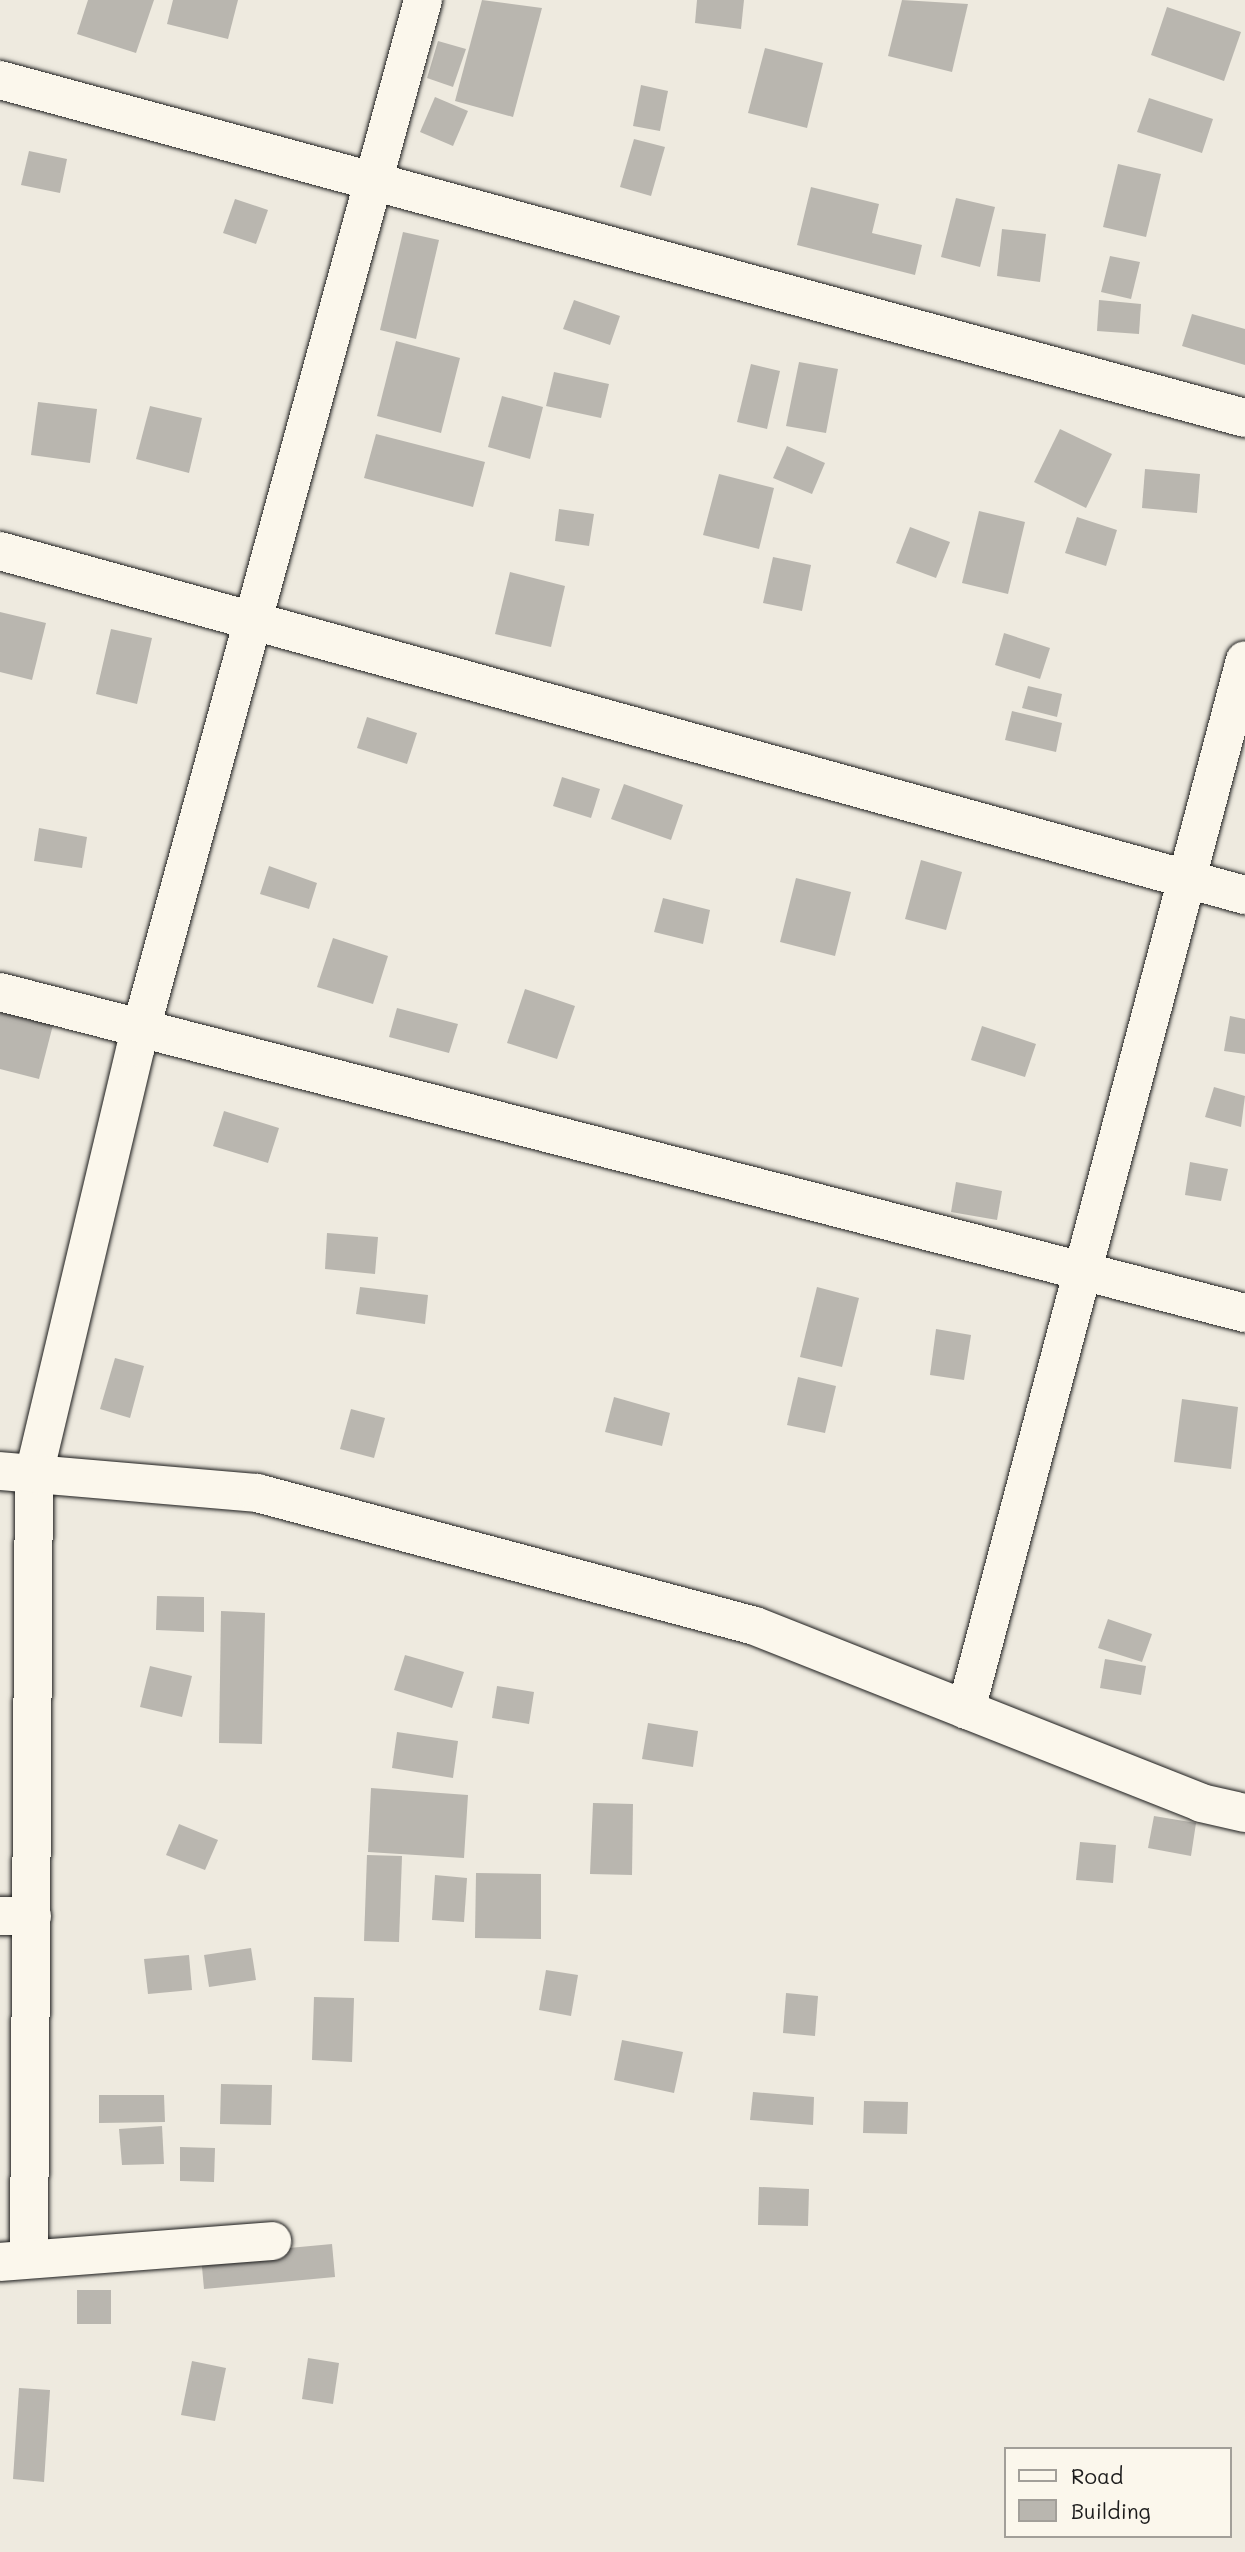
<!DOCTYPE html>
<style>
body{margin:0}
#map{position:relative;width:1245px;height:2552px;overflow:hidden;background:#eeeadf;font-family:Mali,sans-serif}
div>[style]{position:absolute}
.building>*{inset:0;background:#b9b6af}
.roads{filter:drop-shadow(0 0 2px #1c1c1c) drop-shadow(0 0 2px #1c1c1c)}
.street>*{height:38px;margin:-19px;padding:0 19px;transform-origin:19px;border-radius:19px;background:#fbf7ec}
.secondary>*{height:38px;margin:-19px;padding:0 19px;transform-origin:19px;border-radius:19px;background:#fbf7ec}
span{translate:-50% -50%;white-space:nowrap;text-align:center;line-height:1.15;-webkit-text-stroke:5px #fbf7ec;paint-order:stroke}
.legend{position:absolute;left:1004px;top:2447px;width:228px;height:91px;box-sizing:border-box;background:#fbf7ec;border:2px solid #a29f99;margin:0;padding:9px 12px;list-style:none;font-size:21px;color:#1c1c1c}
.legend li{display:flex;align-items:center;gap:14px;height:35px}
.legend b{width:35px;border:2px solid #a29f99}
</style>
<div id="map">
<div class="building">
<i style="clip-path:polygon(88px 0,154px 0,136px 53px,77px 34px)"></i>
<i style="clip-path:polygon(173px 0,238px 0,228px 39px,167px 24px)"></i>
<i style="clip-path:polygon(482px 0,542px 8px,513px 117px,455px 101px)"></i>
<i style="clip-path:polygon(697px 0,744px 0,741px 29px,695px 23px)"></i>
<i style="clip-path:polygon(902px 0,968px 4px,952px 72px,888px 56px)"></i>
<i style="clip-path:polygon(1167px 7px,1241px 32px,1224px 81px,1151px 55px)"></i>
<i style="clip-path:polygon(438px 41px,466px 49px,453px 87px,427px 78px)"></i>
<i style="clip-path:polygon(765px 48px,823px 63px,807px 128px,748px 113px)"></i>
<i style="clip-path:polygon(641px 85px,668px 91px,660px 131px,633px 126px)"></i>
<i style="clip-path:polygon(435px 97px,468px 111px,453px 146px,420px 132px)"></i>
<i style="clip-path:polygon(1149px 98px,1213px 119px,1202px 153px,1137px 132px)"></i>
<i style="clip-path:polygon(634px 139px,665px 147px,651px 196px,620px 187px)"></i>
<i style="clip-path:polygon(29px 151px,67px 159px,60px 193px,21px 185px)"></i>
<i style="clip-path:polygon(1118px 164px,1161px 174px,1146px 237px,1103px 227px)"></i>
<i style="clip-path:polygon(811px 187px,879px 204px,872px 233px,922px 245px,915px 275px,797px 245px)"></i>
<i style="clip-path:polygon(956px 198px,995px 207px,980px 267px,941px 257px)"></i>
<i style="clip-path:polygon(235px 199px,268px 210px,256px 244px,223px 233px)"></i>
<i style="clip-path:polygon(1002px 229px,1046px 234px,1040px 282px,997px 276px)"></i>
<i style="clip-path:polygon(403px 232px,439px 240px,416px 339px,380px 330px)"></i>
<i style="clip-path:polygon(1110px 256px,1140px 262px,1131px 299px,1101px 292px)"></i>
<i style="clip-path:polygon(574px 300px,620px 316px,610px 345px,563px 329px)"></i>
<i style="clip-path:polygon(1099px 300px,1141px 304px,1139px 334px,1097px 331px)"></i>
<i style="clip-path:polygon(1192px 314px,1245px 329px,1245px 365px,1182px 346px)"></i>
<i style="clip-path:polygon(396px 341px,460px 358px,441px 433px,377px 416px)"></i>
<i style="clip-path:polygon(799px 362px,838px 369px,826px 433px,786px 426px)"></i>
<i style="clip-path:polygon(751px 364px,780px 371px,767px 429px,737px 422px)"></i>
<i style="clip-path:polygon(554px 372px,609px 384px,601px 418px,546px 406px)"></i>
<i style="clip-path:polygon(502px 396px,543px 407px,530px 459px,488px 447px)"></i>
<i style="clip-path:polygon(38px 402px,97px 409px,90px 463px,31px 455px)"></i>
<i style="clip-path:polygon(150px 406px,202px 418px,189px 473px,136px 459px)"></i>
<i style="clip-path:polygon(1060px 429px,1112px 454px,1086px 508px,1034px 482px)"></i>
<i style="clip-path:polygon(376px 434px,485px 462px,473px 507px,364px 478px)"></i>
<i style="clip-path:polygon(787px 446px,825px 463px,812px 494px,773px 478px)"></i>
<i style="clip-path:polygon(1145px 469px,1200px 474px,1197px 513px,1142px 508px)"></i>
<i style="clip-path:polygon(719px 474px,774px 488px,759px 549px,703px 535px)"></i>
<i style="clip-path:polygon(559px 509px,594px 514px,589px 546px,555px 541px)"></i>
<i style="clip-path:polygon(979px 511px,1025px 522px,1008px 594px,962px 583px)"></i>
<i style="clip-path:polygon(1077px 517px,1117px 530px,1106px 566px,1065px 553px)"></i>
<i style="clip-path:polygon(910px 527px,950px 542px,936px 578px,896px 563px)"></i>
<i style="clip-path:polygon(773px 557px,811px 565px,802px 611px,763px 603px)"></i>
<i style="clip-path:polygon(510px 572px,565px 586px,551px 647px,495px 634px)"></i>
<i style="clip-path:polygon(0 612px,46px 623px,32px 680px,0 672px)"></i>
<i style="clip-path:polygon(111px 629px,152px 638px,137px 704px,96px 694px)"></i>
<i style="clip-path:polygon(1004px 633px,1050px 648px,1040px 679px,995px 665px)"></i>
<i style="clip-path:polygon(1028px 686px,1062px 694px,1057px 717px,1022px 708px)"></i>
<i style="clip-path:polygon(1012px 711px,1062px 723px,1056px 752px,1005px 740px)"></i>
<i style="clip-path:polygon(367px 717px,417px 733px,407px 764px,357px 748px)"></i>
<i style="clip-path:polygon(562px 777px,600px 789px,591px 818px,553px 806px)"></i>
<i style="clip-path:polygon(624px 784px,683px 805px,671px 840px,611px 819px)"></i>
<i style="clip-path:polygon(39px 828px,87px 837px,82px 868px,34px 861px)"></i>
<i style="clip-path:polygon(921px 860px,962px 872px,946px 930px,905px 919px)"></i>
<i style="clip-path:polygon(269px 866px,317px 883px,309px 909px,260px 894px)"></i>
<i style="clip-path:polygon(796px 878px,851px 892px,835px 956px,780px 942px)"></i>
<i style="clip-path:polygon(663px 898px,710px 910px,703px 944px,654px 932px)"></i>
<i style="clip-path:polygon(333px 938px,388px 956px,373px 1004px,317px 987px)"></i>
<i style="clip-path:polygon(525px 989px,575px 1006px,557px 1059px,507px 1043px)"></i>
<i style="clip-path:polygon(397px 1008px,458px 1024px,449px 1053px,389px 1037px)"></i>
<i style="clip-path:polygon(0 1012px,53px 1025px,39px 1079px,0 1069px)"></i>
<i style="clip-path:polygon(1230px 1016px,1245px 1019px,1245px 1054px,1224px 1051px)"></i>
<i style="clip-path:polygon(982px 1026px,1036px 1044px,1025px 1077px,971px 1060px)"></i>
<i style="clip-path:polygon(1214px 1087px,1245px 1096px,1241px 1127px,1205px 1117px)"></i>
<i style="clip-path:polygon(224px 1111px,279px 1128px,268px 1163px,213px 1146px)"></i>
<i style="clip-path:polygon(1190px 1162px,1228px 1169px,1221px 1201px,1185px 1195px)"></i>
<i style="clip-path:polygon(956px 1182px,1002px 1191px,997px 1220px,951px 1212px)"></i>
<i style="clip-path:polygon(327px 1233px,378px 1237px,375px 1274px,325px 1269px)"></i>
<i style="clip-path:polygon(360px 1287px,428px 1295px,425px 1324px,356px 1314px)"></i>
<i style="clip-path:polygon(817px 1287px,859px 1298px,842px 1367px,800px 1357px)"></i>
<i style="clip-path:polygon(936px 1329px,971px 1335px,964px 1380px,930px 1375px)"></i>
<i style="clip-path:polygon(115px 1358px,144px 1366px,130px 1418px,100px 1409px)"></i>
<i style="clip-path:polygon(798px 1377px,836px 1386px,825px 1433px,787px 1425px)"></i>
<i style="clip-path:polygon(614px 1397px,670px 1413px,662px 1446px,605px 1432px)"></i>
<i style="clip-path:polygon(1182px 1399px,1238px 1407px,1231px 1469px,1174px 1462px)"></i>
<i style="clip-path:polygon(351px 1409px,385px 1418px,374px 1458px,340px 1449px)"></i>
<i style="clip-path:polygon(157px 1596px,204px 1597px,204px 1632px,156px 1630px)"></i>
<i style="clip-path:polygon(221px 1611px,265px 1613px,262px 1744px,219px 1743px)"></i>
<i style="clip-path:polygon(1108px 1619px,1152px 1634px,1142px 1662px,1098px 1648px)"></i>
<i style="clip-path:polygon(405px 1655px,464px 1672px,452px 1708px,394px 1690px)"></i>
<i style="clip-path:polygon(1105px 1659px,1146px 1666px,1141px 1695px,1100px 1688px)"></i>
<i style="clip-path:polygon(150px 1666px,192px 1676px,182px 1717px,140px 1707px)"></i>
<i style="clip-path:polygon(497px 1686px,534px 1692px,529px 1724px,492px 1718px)"></i>
<i style="clip-path:polygon(648px 1723px,698px 1731px,693px 1767px,642px 1759px)"></i>
<i style="clip-path:polygon(397px 1732px,458px 1741px,453px 1778px,392px 1768px)"></i>
<i style="clip-path:polygon(371px 1788px,468px 1795px,464px 1858px,368px 1852px)"></i>
<i style="clip-path:polygon(593px 1803px,633px 1804px,632px 1875px,590px 1874px)"></i>
<i style="clip-path:polygon(1154px 1816px,1196px 1823px,1191px 1856px,1148px 1848px)"></i>
<i style="clip-path:polygon(179px 1824px,218px 1840px,205px 1870px,166px 1855px)"></i>
<i style="clip-path:polygon(1080px 1842px,1116px 1845px,1113px 1883px,1076px 1880px)"></i>
<i style="clip-path:polygon(367px 1855px,402px 1856px,399px 1942px,364px 1941px)"></i>
<i style="clip-path:polygon(476px 1873px,541px 1874px,541px 1939px,475px 1938px)"></i>
<i style="clip-path:polygon(435px 1875px,467px 1878px,464px 1922px,432px 1920px)"></i>
<i style="clip-path:polygon(251px 1948px,256px 1980px,209px 1987px,204px 1955px)"></i>
<i style="clip-path:polygon(189px 1955px,192px 1990px,148px 1994px,144px 1959px)"></i>
<i style="clip-path:polygon(546px 1970px,578px 1975px,571px 2016px,539px 2010px)"></i>
<i style="clip-path:polygon(786px 1993px,818px 1996px,815px 2036px,783px 2033px)"></i>
<i style="clip-path:polygon(314px 1997px,354px 1998px,352px 2062px,312px 2060px)"></i>
<i style="clip-path:polygon(622px 2040px,683px 2052px,674px 2093px,614px 2080px)"></i>
<i style="clip-path:polygon(221px 2084px,272px 2085px,271px 2125px,220px 2124px)"></i>
<i style="clip-path:polygon(753px 2092px,814px 2097px,813px 2125px,750px 2120px)"></i>
<i style="clip-path:polygon(99px 2095px,164px 2095px,165px 2122px,99px 2123px)"></i>
<i style="clip-path:polygon(864px 2101px,908px 2102px,907px 2134px,863px 2133px)"></i>
<i style="clip-path:polygon(162px 2126px,164px 2164px,122px 2165px,119px 2129px)"></i>
<i style="clip-path:polygon(180px 2147px,215px 2148px,214px 2182px,180px 2181px)"></i>
<i style="clip-path:polygon(759px 2187px,809px 2189px,808px 2226px,758px 2225px)"></i>
<i style="clip-path:polygon(332px 2244px,335px 2277px,204px 2289px,201px 2256px)"></i>
<i style="clip-path:polygon(77px 2290px,111px 2290px,111px 2324px,77px 2324px)"></i>
<i style="clip-path:polygon(308px 2358px,339px 2363px,333px 2404px,302px 2399px)"></i>
<i style="clip-path:polygon(192px 2361px,226px 2368px,215px 2421px,181px 2415px)"></i>
<i style="clip-path:polygon(19px 2388px,50px 2390px,44px 2482px,13px 2479px)"></i>
</div>
<div class="roads">
<div class="street">
<i style="left:0;top:80px;width:1290px;rotate:15.19deg"></i>
<i style="left:0;top:551px;width:1292px;rotate:15.45deg"></i>
<i style="left:0;top:992px;width:1286px;rotate:14.46deg"></i>
<i style="left:966px;top:1710px;width:1086px;rotate:-75.12deg"></i>
<i style="left:0;top:1916px;width:32px"></i>
<i style="left:29px;top:2259px;width:785px;rotate:-89.64deg"></i>
<i style="left:34px;top:1474px;width:439px;rotate:-76.6deg"></i>
<i style="left:136px;top:1047px;width:1086px;rotate:-74.67deg"></i>
<i style="left:0;top:2262px;width:273px;rotate:-4.4deg"></i>
</div>
<div class="secondary">
<i style="left:0;top:1471px;width:258px;rotate:4.9deg"></i>
<i style="left:257px;top:1493px;width:515px;rotate:14.95deg"></i>
<i style="left:755px;top:1626px;width:480px;rotate:21.6deg"></i>
<i style="left:1201px;top:1803px;width:45px;rotate:12.8deg"></i>
</div>
</div>
<ul class="legend">
<li><b style="height:9px;background:#fbf7ec"></b>Road</li>
<li><b style="height:19px;background:#b9b6af"></b>Building</li>
</ul>
</div>
